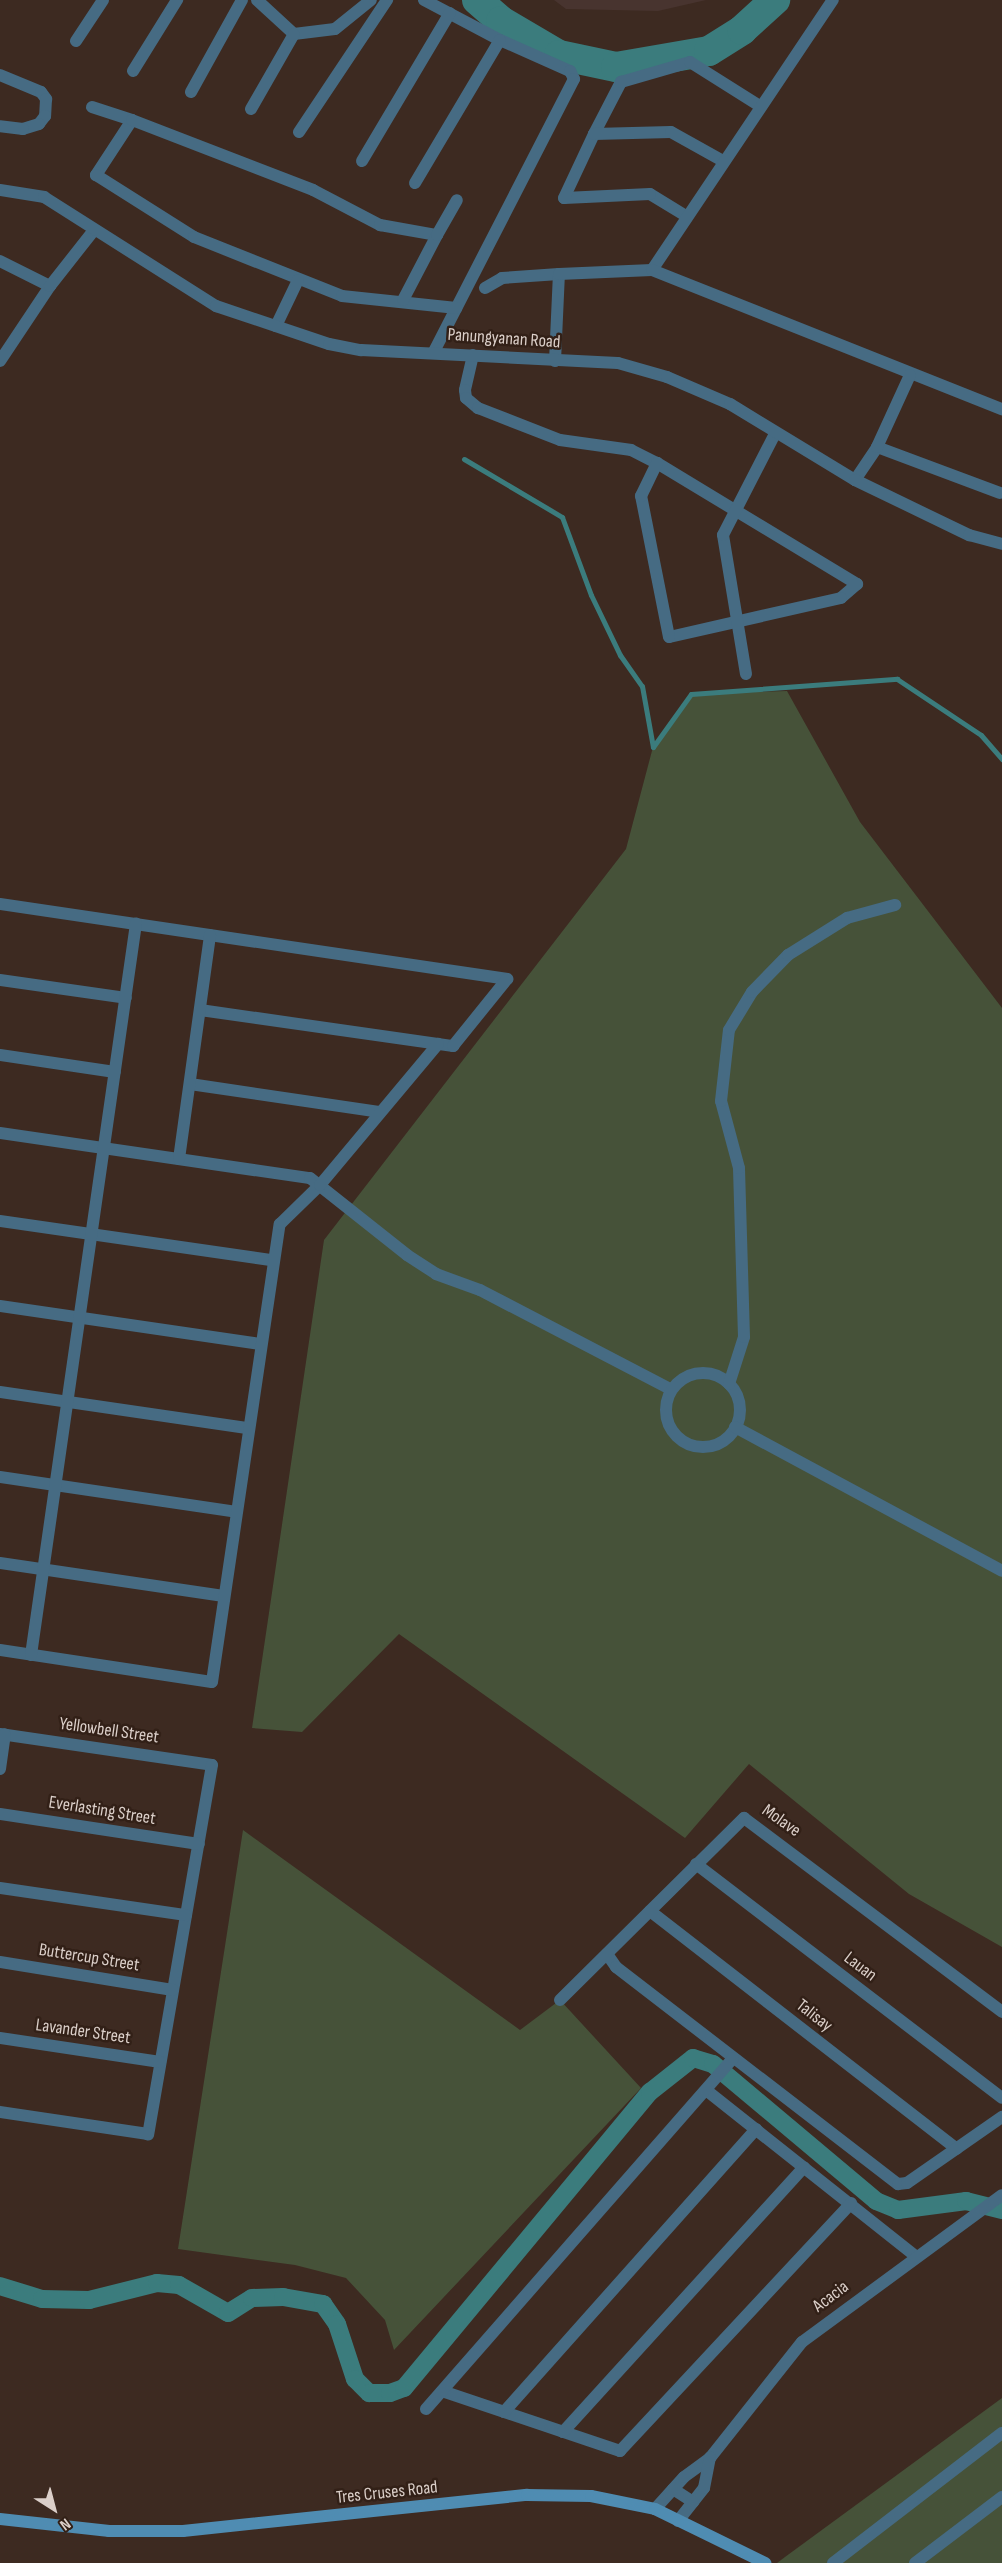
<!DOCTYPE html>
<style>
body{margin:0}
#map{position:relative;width:1002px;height:2563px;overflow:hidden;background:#3d2a21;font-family:"Sofia Sans Condensed",sans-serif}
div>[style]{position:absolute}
.commercial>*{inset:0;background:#48342f}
.green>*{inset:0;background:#465239}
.stream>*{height:5px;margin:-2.5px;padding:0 2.5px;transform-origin:2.5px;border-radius:2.5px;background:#3b7c7d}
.canal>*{height:18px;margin:-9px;padding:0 9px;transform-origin:9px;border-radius:9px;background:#3b7c7d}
.river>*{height:30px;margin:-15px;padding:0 15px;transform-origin:15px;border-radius:15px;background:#3b7c7d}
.minor>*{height:12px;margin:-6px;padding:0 6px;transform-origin:6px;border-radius:6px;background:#466b83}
.minor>.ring{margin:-6px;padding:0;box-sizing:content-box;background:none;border:12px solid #466b83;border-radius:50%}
.tertiary>*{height:12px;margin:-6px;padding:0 6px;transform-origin:6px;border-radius:6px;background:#466b83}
.secondary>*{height:12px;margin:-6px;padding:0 6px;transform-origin:6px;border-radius:6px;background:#4f8cb2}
span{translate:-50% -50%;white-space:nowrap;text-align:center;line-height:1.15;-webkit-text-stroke:5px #322017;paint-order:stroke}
.street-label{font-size:18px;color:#dbcfc9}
.north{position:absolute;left:24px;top:2479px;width:60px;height:60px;-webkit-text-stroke:4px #322017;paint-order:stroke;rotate:144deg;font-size:16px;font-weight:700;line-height:24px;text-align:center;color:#dbcfc9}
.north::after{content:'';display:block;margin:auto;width:21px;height:27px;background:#dbcfc9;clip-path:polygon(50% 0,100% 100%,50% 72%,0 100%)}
</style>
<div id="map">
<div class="commercial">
<i style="clip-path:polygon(554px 0,706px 0,658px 11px,566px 9px)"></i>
</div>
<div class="green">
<i style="clip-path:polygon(787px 691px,860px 822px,1002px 1008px,1002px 1947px,909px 1894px,749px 1764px,685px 1838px,399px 1634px,302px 1732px,252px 1728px,324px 1240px,626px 849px,653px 747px,691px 694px)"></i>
<i style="clip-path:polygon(243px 1830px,520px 2030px,560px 2000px,641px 2088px,394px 2350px,385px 2320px,346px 2278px,295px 2265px,178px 2249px)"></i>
<i style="clip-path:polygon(1002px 2398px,1002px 2563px,777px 2563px,785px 2557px)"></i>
</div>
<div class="stream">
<i style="left:464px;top:459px;width:114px;rotate:30.6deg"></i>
<i style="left:562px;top:517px;width:83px;rotate:69.6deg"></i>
<i style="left:591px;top:595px;width:67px;rotate:64.2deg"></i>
<i style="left:620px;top:655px;width:38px;rotate:55deg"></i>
<i style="left:642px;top:686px;width:62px;rotate:79.8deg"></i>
<i style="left:653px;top:747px;width:65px;rotate:-54.4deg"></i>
<i style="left:691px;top:694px;width:207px;rotate:-4.2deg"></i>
<i style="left:897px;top:679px;width:101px;rotate:33.7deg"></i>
<i style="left:981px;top:735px;width:32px;rotate:49deg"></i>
</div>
<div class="canal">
<i style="left:0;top:2286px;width:44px;rotate:17.2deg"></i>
<i style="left:42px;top:2299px;width:47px;rotate:1.2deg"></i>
<i style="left:89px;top:2300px;width:70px;rotate:-14deg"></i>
<i style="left:157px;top:2283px;width:22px;rotate:5deg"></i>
<i style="left:179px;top:2285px;width:56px;rotate:29.7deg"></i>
<i style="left:228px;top:2313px;width:28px;rotate:-32deg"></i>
<i style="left:252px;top:2298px;width:31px;rotate:-2deg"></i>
<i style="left:283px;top:2297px;width:41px;rotate:9.9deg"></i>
<i style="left:323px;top:2304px;width:24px;rotate:55deg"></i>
<i style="left:337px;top:2324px;width:58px;rotate:71.9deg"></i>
<i style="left:355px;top:2379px;width:20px;rotate:45deg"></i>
<i style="left:369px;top:2393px;width:21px"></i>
<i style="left:390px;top:2393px;width:15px;rotate:-20deg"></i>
<i style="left:404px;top:2388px;width:385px;rotate:-50.3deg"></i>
<i style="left:650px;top:2092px;width:55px;rotate:-38.3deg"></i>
<i style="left:693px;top:2058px;width:21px;rotate:17deg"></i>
<i style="left:713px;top:2064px;width:213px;rotate:40deg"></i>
<i style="left:876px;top:2201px;width:24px;rotate:22deg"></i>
<i style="left:898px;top:2210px;width:69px;rotate:-7.5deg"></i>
<i style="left:966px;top:2201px;width:37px;rotate:14deg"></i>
</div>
<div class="river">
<i style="left:477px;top:0;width:32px;rotate:41deg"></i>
<i style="left:501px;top:21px;width:67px;rotate:30.4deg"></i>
<i style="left:559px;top:55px;width:58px;rotate:11.9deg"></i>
<i style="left:616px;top:67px;width:94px;rotate:-9.8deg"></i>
<i style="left:709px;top:51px;width:39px;rotate:-32deg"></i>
<i style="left:742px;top:30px;width:45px;rotate:-42.3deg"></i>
</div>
<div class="minor">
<i style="left:257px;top:0;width:50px;rotate:42.6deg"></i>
<i style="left:294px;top:34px;width:41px;rotate:-7deg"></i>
<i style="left:335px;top:29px;width:46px;rotate:-38.9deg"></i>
<i style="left:424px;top:0;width:86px;rotate:27.8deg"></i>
<i style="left:500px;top:40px;width:77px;rotate:23.9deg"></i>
<i style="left:570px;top:71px;width:9px;rotate:63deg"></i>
<i style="left:574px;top:79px;width:308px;rotate:117.2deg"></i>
<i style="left:76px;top:41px;width:49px;rotate:-56.6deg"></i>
<i style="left:133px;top:71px;width:84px;rotate:-58.2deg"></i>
<i style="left:0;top:75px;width:44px;rotate:22.5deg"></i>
<i style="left:41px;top:92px;width:9px;rotate:54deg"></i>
<i style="left:46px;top:99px;width:17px;rotate:93deg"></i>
<i style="left:45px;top:116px;width:10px;rotate:127deg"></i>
<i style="left:39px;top:124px;width:17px;rotate:163deg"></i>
<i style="left:23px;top:129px;width:23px;rotate:-173deg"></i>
<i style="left:191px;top:92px;width:105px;rotate:-61deg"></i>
<i style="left:92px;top:107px;width:42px;rotate:18deg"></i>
<i style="left:132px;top:120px;width:66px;rotate:123.2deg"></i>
<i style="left:96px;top:175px;width:116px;rotate:32.3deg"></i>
<i style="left:194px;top:237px;width:159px;rotate:21.7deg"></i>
<i style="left:342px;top:296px;width:115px;rotate:6deg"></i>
<i style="left:251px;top:109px;width:86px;rotate:-60.2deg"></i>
<i style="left:132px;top:120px;width:194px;rotate:21.1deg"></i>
<i style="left:313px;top:190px;width:76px;rotate:27.6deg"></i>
<i style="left:380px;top:225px;width:58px;rotate:10deg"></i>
<i style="left:437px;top:235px;width:73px;rotate:117.6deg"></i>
<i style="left:299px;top:132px;width:159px;rotate:-56.3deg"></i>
<i style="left:594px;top:134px;width:59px;rotate:-62.6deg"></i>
<i style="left:621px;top:82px;width:72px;rotate:-16.2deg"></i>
<i style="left:690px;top:62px;width:83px;rotate:32.2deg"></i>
<i style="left:362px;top:161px;width:172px;rotate:-59.3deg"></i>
<i style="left:415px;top:183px;width:166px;rotate:-59.3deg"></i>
<i style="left:686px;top:216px;width:42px;rotate:-148.6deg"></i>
<i style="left:650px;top:194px;width:86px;rotate:177.3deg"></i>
<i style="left:564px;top:198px;width:71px;rotate:-64.9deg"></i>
<i style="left:594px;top:134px;width:77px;rotate:-1.5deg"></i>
<i style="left:671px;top:132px;width:60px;rotate:29.1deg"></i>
<i style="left:437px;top:235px;width:40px;rotate:-60.3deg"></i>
<i style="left:0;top:261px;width:56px;rotate:26.6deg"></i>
<i style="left:50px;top:286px;width:90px;rotate:123.7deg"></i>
<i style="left:652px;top:270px;width:325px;rotate:-56.2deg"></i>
<i style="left:50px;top:286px;width:71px;rotate:-51.8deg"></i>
<i style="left:485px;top:288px;width:20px;rotate:-30deg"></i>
<i style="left:502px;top:278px;width:57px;rotate:-4deg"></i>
<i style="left:276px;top:326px;width:51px;rotate:-64.4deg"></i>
<i style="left:473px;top:355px;width:36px;rotate:103deg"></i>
<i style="left:465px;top:390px;width:8px;rotate:83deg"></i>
<i style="left:466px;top:398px;width:16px;rotate:40deg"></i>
<i style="left:478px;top:408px;width:88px;rotate:21.3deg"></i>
<i style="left:560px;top:440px;width:72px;rotate:8deg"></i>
<i style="left:631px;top:450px;width:29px;rotate:27deg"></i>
<i style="left:657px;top:463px;width:234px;rotate:31.2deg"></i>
<i style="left:857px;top:584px;width:21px;rotate:139deg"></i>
<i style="left:841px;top:598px;width:176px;rotate:167.2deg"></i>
<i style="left:669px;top:637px;width:144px;rotate:-101.2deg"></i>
<i style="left:641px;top:496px;width:37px;rotate:-64deg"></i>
<i style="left:555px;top:361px;width:87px;rotate:-87.4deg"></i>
<i style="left:559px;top:274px;width:93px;rotate:-2.5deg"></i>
<i style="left:652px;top:270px;width:377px;rotate:21.7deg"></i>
<i style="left:877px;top:447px;width:131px;rotate:20.5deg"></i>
<i style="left:855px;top:480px;width:40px;rotate:-56deg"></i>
<i style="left:877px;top:447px;width:79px;rotate:-65.4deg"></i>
<i style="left:746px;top:674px;width:141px;rotate:-99.4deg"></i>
<i style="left:723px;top:535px;width:114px;rotate:-62.8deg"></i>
<i style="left:0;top:904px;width:513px;rotate:8.41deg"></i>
<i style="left:0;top:980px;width:127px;rotate:8.1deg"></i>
<i style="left:200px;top:1010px;width:256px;rotate:8.1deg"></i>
<i style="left:453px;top:1046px;width:86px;rotate:-51.1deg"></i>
<i style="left:0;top:1055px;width:116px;rotate:8.4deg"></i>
<i style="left:190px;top:1084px;width:191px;rotate:8.4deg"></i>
<i style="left:0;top:1133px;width:313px;rotate:8.3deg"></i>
<i style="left:310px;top:1178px;width:124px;rotate:38.4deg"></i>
<i style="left:407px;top:1255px;width:35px;rotate:33deg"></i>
<i style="left:436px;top:1274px;width:47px;rotate:20deg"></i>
<i style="left:480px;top:1290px;width:216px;rotate:27.5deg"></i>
<i style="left:179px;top:1159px;width:226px;rotate:-82.1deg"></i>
<i style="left:0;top:1221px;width:275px;rotate:8.2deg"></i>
<i style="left:0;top:1306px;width:263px;rotate:8.3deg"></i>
<i class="ring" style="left:666px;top:1373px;width:62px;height:62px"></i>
<i style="left:729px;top:1384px;width:49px;rotate:-72.3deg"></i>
<i style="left:744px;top:1337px;width:169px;rotate:-91.7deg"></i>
<i style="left:739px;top:1168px;width:69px;rotate:-105deg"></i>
<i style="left:721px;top:1101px;width:71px;rotate:-83.6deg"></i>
<i style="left:729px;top:1030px;width:44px;rotate:-58.8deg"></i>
<i style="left:752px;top:992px;width:52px;rotate:-45.8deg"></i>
<i style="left:788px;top:955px;width:70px;rotate:-32.1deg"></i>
<i style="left:847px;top:918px;width:50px;rotate:-15.2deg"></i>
<i style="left:0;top:1392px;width:251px;rotate:8.3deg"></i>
<i style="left:735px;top:1427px;width:303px;rotate:28.3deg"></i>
<i style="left:0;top:1477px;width:239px;rotate:8.4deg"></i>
<i style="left:0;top:1563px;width:226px;rotate:8.4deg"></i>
<i style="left:0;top:1650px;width:214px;rotate:8.6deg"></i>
<i style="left:212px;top:1682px;width:463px;rotate:-81.6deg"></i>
<i style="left:280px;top:1224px;width:56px;rotate:-44.3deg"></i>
<i style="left:320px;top:1185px;width:184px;rotate:-50.1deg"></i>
<i style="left:31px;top:1655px;width:739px;rotate:-81.83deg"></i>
<i style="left:0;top:1734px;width:214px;rotate:8.3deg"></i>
<i style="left:212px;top:1765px;width:375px;rotate:99.8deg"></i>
<i style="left:148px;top:2134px;width:150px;rotate:-171.5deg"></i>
<i style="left:0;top:1769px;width:35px;rotate:-82deg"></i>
<i style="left:0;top:1814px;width:201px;rotate:8.6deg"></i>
<i style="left:696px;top:1864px;width:385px;rotate:37.4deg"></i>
<i style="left:0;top:1888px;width:188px;rotate:8.3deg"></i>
<i style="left:650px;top:1911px;width:388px;rotate:37.8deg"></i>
<i style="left:607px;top:1954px;width:16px;rotate:55deg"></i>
<i style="left:616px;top:1967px;width:356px;rotate:37.6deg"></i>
<i style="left:898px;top:2184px;width:9px;rotate:-6deg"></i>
<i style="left:907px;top:2183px;width:116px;rotate:-34.8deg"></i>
<i style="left:0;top:1962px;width:175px;rotate:9.2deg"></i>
<i style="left:560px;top:2000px;width:259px;rotate:-44.7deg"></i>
<i style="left:744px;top:1818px;width:323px;rotate:36.9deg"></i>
<i style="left:0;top:2038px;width:162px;rotate:8.5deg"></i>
<i style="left:706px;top:2090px;width:269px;rotate:38.4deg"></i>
<i style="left:442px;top:2391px;width:188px;rotate:18.6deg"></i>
<i style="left:620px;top:2451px;width:339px;rotate:-47deg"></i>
<i style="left:426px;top:2409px;width:466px;rotate:-48.8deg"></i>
<i style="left:504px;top:2412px;width:379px;rotate:-48.3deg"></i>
<i style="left:563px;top:2432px;width:358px;rotate:-47.7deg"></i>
<i style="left:673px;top:2489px;width:24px;rotate:33deg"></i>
<i style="left:655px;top:2509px;width:43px;rotate:-47.8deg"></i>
<i style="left:684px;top:2477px;width:32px;rotate:-36deg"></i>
<i style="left:710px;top:2458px;width:148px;rotate:-51.6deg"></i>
<i style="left:802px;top:2342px;width:248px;rotate:-36.3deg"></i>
<i style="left:678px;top:2521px;width:42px;rotate:-51.8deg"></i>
<i style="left:704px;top:2488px;width:31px;rotate:-79deg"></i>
<i style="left:833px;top:2563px;width:213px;rotate:-37.6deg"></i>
<i style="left:915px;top:2563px;width:109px;rotate:-37.2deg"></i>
</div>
<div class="tertiary">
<i style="left:0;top:190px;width:45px;rotate:9deg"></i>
<i style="left:44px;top:197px;width:204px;rotate:32.4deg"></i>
<i style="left:216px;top:306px;width:119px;rotate:18.6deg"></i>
<i style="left:329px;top:344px;width:33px;rotate:11deg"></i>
<i style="left:361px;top:350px;width:257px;rotate:2.9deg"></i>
<i style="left:618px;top:363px;width:51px;rotate:15.9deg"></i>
<i style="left:667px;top:377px;width:69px;rotate:23.2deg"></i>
<i style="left:730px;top:404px;width:146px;rotate:31.3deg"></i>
<i style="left:855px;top:480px;width:127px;rotate:25.8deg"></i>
<i style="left:969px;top:535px;width:34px;rotate:15deg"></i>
</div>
<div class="secondary">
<i style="left:0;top:2519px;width:110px;rotate:6.3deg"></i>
<i style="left:109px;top:2531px;width:74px"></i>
<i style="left:183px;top:2531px;width:346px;rotate:-6deg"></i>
<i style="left:527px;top:2495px;width:64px;rotate:0.9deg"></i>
<i style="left:591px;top:2496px;width:65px;rotate:11.5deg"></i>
<i style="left:655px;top:2509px;width:123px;rotate:26.1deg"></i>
</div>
<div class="street-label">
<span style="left:504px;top:339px;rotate:4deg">Panungyanan Road</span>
<span style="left:109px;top:1731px;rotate:8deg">Yellowbell Street</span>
<span style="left:102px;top:1811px;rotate:9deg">Everlasting Street</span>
<span style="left:781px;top:1821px;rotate:35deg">Molave</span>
<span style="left:89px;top:1958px;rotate:9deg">Buttercup Street</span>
<span style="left:860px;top:1967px;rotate:37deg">Lauan</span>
<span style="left:814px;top:2016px;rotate:38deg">Talisay</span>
<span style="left:83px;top:2032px;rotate:8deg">Lavander Street</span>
<span style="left:831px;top:2297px;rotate:-37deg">Acacia</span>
<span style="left:387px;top:2493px;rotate:-6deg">Tres Cruses Road</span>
</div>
<div class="north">N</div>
</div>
